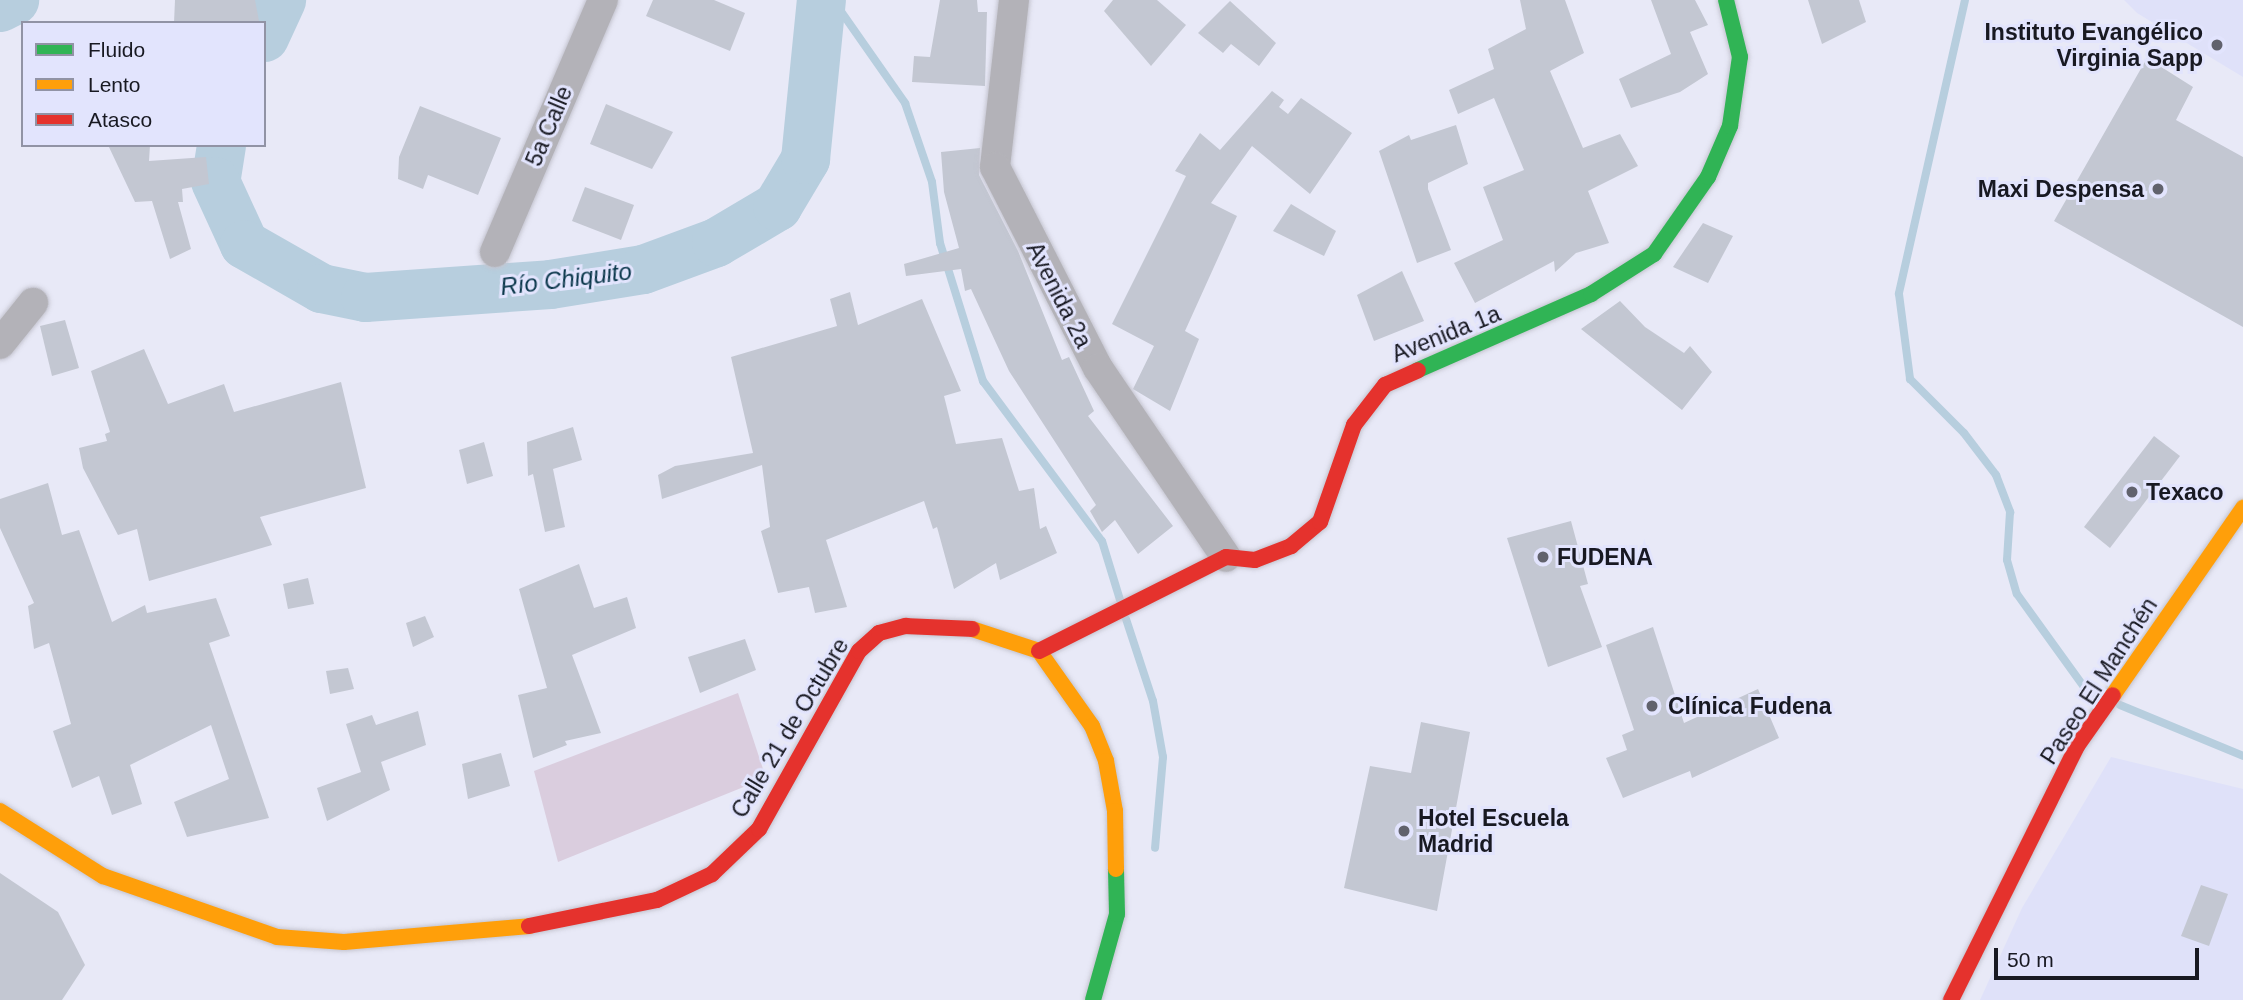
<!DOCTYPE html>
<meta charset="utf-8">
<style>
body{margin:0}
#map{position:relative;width:2243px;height:1000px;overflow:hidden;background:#e8e9f7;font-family:Helvetica,sans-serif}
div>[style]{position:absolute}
.built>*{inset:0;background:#dfe1f9}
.green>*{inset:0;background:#dacdde}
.stream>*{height:8px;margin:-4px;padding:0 4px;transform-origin:4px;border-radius:4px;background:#b7cede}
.river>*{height:49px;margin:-24.5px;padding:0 24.5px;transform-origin:24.5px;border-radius:24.5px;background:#b7cede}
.building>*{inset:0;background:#c3c7d2}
.roads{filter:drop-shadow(0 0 2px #c4c4cf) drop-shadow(0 0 2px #c4c4cf)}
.street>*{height:30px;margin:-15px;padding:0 15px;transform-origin:15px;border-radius:15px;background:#b3b2b8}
.fast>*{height:16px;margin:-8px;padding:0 8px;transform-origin:8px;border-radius:8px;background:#30b455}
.slow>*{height:16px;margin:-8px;padding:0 8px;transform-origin:8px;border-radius:8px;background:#ff9f0a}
.jam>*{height:16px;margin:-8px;padding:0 8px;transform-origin:8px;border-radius:8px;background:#e5322d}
.dots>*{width:19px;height:19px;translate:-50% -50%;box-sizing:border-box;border:4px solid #e2e4fd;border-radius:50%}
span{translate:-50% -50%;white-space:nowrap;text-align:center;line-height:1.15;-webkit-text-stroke:6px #e2e4fd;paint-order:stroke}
.poi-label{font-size:23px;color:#181922;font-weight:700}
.right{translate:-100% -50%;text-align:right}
.left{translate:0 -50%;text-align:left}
.street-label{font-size:23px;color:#181922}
.water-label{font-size:24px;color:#09364a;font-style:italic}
.legend{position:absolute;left:21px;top:21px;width:245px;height:126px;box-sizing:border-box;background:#e2e4fd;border:2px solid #9193a5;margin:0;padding:9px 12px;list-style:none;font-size:21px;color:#181922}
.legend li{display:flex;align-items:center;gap:14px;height:35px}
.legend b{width:35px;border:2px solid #9193a5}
.scale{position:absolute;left:1994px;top:948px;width:205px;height:32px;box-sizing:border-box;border:4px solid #181922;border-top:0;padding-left:9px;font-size:21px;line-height:24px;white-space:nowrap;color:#181922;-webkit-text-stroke:5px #e2e4fd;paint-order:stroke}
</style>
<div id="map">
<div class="built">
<i style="clip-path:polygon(2124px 0,2243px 0,2243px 77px,2137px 13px)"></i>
<i style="clip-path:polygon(2111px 757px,2243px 789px,2243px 1000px,1980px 1000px,2022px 908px)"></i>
</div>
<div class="green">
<i style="clip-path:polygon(738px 693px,766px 778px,558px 862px,534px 771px)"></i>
</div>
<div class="stream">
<i style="left:833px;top:0;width:126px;rotate:55deg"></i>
<i style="left:905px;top:103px;width:83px;rotate:71.1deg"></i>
<i style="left:932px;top:182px;width:62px;rotate:82.5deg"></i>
<i style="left:940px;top:243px;width:145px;rotate:72.7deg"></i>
<i style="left:983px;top:381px;width:199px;rotate:53.4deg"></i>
<i style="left:1102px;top:541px;width:62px;rotate:73deg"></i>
<i style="left:1965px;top:0;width:301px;rotate:102.7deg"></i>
<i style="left:1899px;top:294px;width:86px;rotate:82.6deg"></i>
<i style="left:1910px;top:379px;width:76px;rotate:45deg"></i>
<i style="left:1964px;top:433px;width:53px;rotate:52.7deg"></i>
<i style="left:1996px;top:475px;width:40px;rotate:69deg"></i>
<i style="left:2010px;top:512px;width:48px;rotate:93.6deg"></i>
<i style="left:2007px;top:560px;width:35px;rotate:74deg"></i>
<i style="left:2017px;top:594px;width:120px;rotate:54.2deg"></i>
<i style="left:2087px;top:691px;width:12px;rotate:24deg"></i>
<i style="left:1126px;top:619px;width:86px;rotate:71.8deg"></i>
<i style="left:1153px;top:701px;width:57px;rotate:79.9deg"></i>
<i style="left:1163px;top:757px;width:91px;rotate:95deg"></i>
<i style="left:2120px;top:705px;width:133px;rotate:22.5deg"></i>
</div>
<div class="river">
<i style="left:0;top:7px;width:16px;rotate:-27deg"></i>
<i style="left:264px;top:37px;width:41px;rotate:-65.3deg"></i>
<i style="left:221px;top:145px;width:36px;rotate:99deg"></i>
<i style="left:215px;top:181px;width:69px;rotate:65.3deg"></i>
<i style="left:244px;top:244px;width:89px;rotate:29.7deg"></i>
<i style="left:321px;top:288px;width:45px;rotate:11.6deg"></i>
<i style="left:365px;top:297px;width:185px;rotate:-4deg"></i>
<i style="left:550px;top:284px;width:94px;rotate:-9.2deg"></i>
<i style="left:643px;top:269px;width:78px;rotate:-20.3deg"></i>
<i style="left:716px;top:242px;width:71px;rotate:-30.5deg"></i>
<i style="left:777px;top:206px;width:55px;rotate:-59.2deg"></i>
<i style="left:805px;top:159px;width:160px;rotate:-84.3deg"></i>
</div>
<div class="building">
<i style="clip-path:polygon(175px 0,255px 0,259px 21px,174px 23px)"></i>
<i style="clip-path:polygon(653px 0,714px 0,745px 13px,730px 51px,646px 16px)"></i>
<i style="clip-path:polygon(940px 0,977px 0,978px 12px,987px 12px,985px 86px,912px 82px,914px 56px,930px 57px)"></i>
<i style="clip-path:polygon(1113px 0,1157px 0,1186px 25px,1151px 66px,1104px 11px)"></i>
<i style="clip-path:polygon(1520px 0,1565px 0,1584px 53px,1550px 71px,1583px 148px,1620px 134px,1638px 166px,1588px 191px,1609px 243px,1576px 253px,1555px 272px,1554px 261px,1475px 303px,1454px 263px,1503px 240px,1483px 187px,1524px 170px,1494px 98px,1458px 114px,1449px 90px,1494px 69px,1488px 49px,1526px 29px)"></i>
<i style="clip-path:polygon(1651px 0,1695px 0,1708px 25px,1690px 32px,1708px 74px,1680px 92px,1631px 108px,1619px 79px,1671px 54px)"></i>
<i style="clip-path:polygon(1808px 0,1859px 0,1866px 22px,1822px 44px)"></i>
<i style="clip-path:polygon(1230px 1px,1276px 43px,1259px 66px,1231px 44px,1223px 53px,1198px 33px)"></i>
<i style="clip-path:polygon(2147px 58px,2193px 87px,2176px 120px,2243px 157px,2243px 327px,2054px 221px)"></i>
<i style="clip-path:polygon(1272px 91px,1284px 100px,1279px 107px,1288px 114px,1301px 98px,1352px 133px,1310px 194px,1252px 146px,1211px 203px,1237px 216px,1185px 331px,1199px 339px,1170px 411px,1133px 389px,1154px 346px,1112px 324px,1186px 176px,1175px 171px,1200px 133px,1220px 150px)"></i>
<i style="clip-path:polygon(606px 104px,673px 132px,652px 169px,590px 144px)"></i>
<i style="clip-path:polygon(420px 106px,501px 138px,478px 195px,428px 175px,423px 189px,398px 179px,399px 157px)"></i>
<i style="clip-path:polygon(1456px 125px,1468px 164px,1428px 183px,1428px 189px,1451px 250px,1417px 263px,1379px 151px,1409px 135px,1411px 140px)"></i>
<i style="clip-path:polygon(108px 145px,150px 145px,149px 161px,206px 157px,209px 184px,182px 189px,183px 202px,178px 202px,191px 249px,170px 259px,152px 201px,135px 202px)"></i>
<i style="clip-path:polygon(980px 148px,979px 175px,1018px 251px,1062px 360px,1069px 357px,1094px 411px,1088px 416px,1173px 526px,1138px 554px,1115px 520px,1102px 532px,1090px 511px,1096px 505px,1009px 371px,971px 289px,965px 291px,961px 269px,906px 276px,904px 264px,959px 248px,944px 192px,941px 152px)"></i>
<i style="clip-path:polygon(585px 187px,634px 205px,621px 240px,572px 221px)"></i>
<i style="clip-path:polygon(1291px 204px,1336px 231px,1324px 256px,1273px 231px)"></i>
<i style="clip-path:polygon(1703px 223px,1733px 236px,1708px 283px,1673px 267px)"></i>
<i style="clip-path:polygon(1402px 271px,1424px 321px,1374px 341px,1357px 295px)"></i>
<i style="clip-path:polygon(850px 292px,858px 325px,922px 299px,961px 391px,944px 396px,956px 444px,1002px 438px,1019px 491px,1034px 488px,1040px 529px,1046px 526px,1057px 553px,1000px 580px,996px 563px,954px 589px,937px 527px,933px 529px,924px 501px,826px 540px,847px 607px,815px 613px,809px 587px,778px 593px,761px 531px,770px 527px,762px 465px,662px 499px,658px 475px,675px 466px,753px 453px,731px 357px,837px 326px,830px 299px)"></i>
<i style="clip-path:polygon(1620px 301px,1645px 327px,1684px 353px,1690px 346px,1712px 372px,1682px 410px,1581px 329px)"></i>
<i style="clip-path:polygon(65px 320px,79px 368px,52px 376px,40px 326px)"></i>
<i style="clip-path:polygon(144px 349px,168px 404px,224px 384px,234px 412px,341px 382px,366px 488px,260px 517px,272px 545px,149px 581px,137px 529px,118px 535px,83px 468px,79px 448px,107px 441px,105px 434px,110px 432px,91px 371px)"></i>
<i style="clip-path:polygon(573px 427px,582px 460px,553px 469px,565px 527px,545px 532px,533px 474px,528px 476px,527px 442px)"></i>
<i style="clip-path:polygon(2154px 436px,2180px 456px,2110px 548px,2084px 527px)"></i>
<i style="clip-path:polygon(484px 442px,493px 476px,467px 484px,459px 450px)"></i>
<i style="clip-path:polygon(48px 483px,62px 535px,79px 530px,112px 622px,145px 605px,147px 613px,216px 598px,230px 636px,209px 643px,269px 818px,187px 837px,174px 802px,229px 779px,211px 725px,130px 765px,142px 804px,112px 815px,99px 776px,72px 788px,53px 731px,71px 724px,49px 643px,34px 649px,28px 606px,34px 603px,0 528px,0 499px)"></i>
<i style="clip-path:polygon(1571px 521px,1588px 584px,1580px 586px,1602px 647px,1548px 667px,1507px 538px)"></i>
<i style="clip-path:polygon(579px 564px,594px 608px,627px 597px,636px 628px,572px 655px,601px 733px,565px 741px,567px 745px,533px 758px,518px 695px,547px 688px,519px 589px)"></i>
<i style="clip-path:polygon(308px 578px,314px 604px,288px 609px,283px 584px)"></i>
<i style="clip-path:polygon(425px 616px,434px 637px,413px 647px,406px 623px)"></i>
<i style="clip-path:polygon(1653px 627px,1684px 723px,1758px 689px,1779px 738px,1692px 778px,1690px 771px,1623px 798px,1606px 758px,1627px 750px,1622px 735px,1634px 730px,1606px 645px)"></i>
<i style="clip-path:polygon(745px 639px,756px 670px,700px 693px,688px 657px)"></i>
<i style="clip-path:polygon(348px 668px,354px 689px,330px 694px,326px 671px)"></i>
<i style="clip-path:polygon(418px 711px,426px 745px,381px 762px,390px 790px,327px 821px,317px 788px,361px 772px,346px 724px,372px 715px,376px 725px)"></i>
<i style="clip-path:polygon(1421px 722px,1470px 732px,1437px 911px,1344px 888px,1370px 766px,1411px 773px)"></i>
<i style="clip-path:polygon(501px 753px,510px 786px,468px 799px,462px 764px)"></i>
<i style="clip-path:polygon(0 873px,58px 912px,85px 965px,62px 1000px,0 1000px)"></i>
<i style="clip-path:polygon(2201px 885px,2228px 894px,2209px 946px,2181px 936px)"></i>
</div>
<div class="roads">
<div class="street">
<i style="left:1014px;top:0;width:168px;rotate:96.5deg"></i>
<i style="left:995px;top:167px;width:226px;rotate:62.9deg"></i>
<i style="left:1098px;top:368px;width:228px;rotate:55.9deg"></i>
<i style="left:495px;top:252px;width:274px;rotate:-66.8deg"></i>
<i style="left:0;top:344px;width:53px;rotate:-51.2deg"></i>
</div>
<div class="fast">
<i style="left:1418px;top:370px;width:189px;rotate:-23.7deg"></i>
<i style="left:1591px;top:294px;width:75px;rotate:-32.4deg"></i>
<i style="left:1654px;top:254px;width:94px;rotate:-55deg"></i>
<i style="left:1708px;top:177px;width:56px;rotate:-66.7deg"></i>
<i style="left:1730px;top:126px;width:70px;rotate:-81.8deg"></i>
<i style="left:1740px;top:57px;width:59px;rotate:-103.8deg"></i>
<i style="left:1093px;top:1000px;width:89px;rotate:-74.4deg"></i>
<i style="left:1117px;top:914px;width:45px;rotate:-91.3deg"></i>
</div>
<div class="slow">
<i style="left:972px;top:629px;width:71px;rotate:18.2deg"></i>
<i style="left:1039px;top:651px;width:92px;rotate:54.8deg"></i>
<i style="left:1092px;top:726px;width:38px;rotate:68deg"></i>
<i style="left:1106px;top:761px;width:51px;rotate:79.8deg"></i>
<i style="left:1115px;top:811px;width:58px;rotate:89deg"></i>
<i style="left:2113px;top:695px;width:228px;rotate:-55.2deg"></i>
<i style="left:0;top:811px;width:122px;rotate:32.3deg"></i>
<i style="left:103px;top:876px;width:184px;rotate:19.3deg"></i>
<i style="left:277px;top:937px;width:67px;rotate:4.3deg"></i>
<i style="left:344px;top:942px;width:186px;rotate:-4.9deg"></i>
</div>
<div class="jam">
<i style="left:1039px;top:651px;width:209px;rotate:-26.7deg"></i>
<i style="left:1226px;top:557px;width:29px;rotate:6deg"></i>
<i style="left:1255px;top:560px;width:39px;rotate:-21deg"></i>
<i style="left:1291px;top:546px;width:38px;rotate:-40deg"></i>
<i style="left:1320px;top:522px;width:103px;rotate:-70.7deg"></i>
<i style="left:1354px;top:425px;width:51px;rotate:-52.2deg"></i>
<i style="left:1385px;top:385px;width:36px;rotate:-24deg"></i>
<i style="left:529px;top:926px;width:131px;rotate:-11.5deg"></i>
<i style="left:657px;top:900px;width:61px;rotate:-25.3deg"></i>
<i style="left:712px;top:874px;width:65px;rotate:-43.8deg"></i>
<i style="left:759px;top:829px;width:204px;rotate:-60.7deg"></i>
<i style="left:859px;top:651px;width:27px;rotate:-42deg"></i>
<i style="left:879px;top:633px;width:28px;rotate:-15deg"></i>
<i style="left:906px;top:626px;width:66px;rotate:2.6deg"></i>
<i style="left:1951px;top:1000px;width:284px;rotate:-63.6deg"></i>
<i style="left:2077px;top:746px;width:62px;rotate:-54.8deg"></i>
</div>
</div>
<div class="dots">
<i style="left:2217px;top:45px;background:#61626d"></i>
<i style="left:2158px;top:189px;background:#61626d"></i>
<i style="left:2132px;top:492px;background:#61626d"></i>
<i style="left:1543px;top:557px;background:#61626d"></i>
<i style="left:1652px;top:706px;background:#61626d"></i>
<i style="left:1404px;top:831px;background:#61626d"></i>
</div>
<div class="poi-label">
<span class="right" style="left:2203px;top:45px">Instituto Evangélico<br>Virginia Sapp</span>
<span class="right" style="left:2144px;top:189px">Maxi Despensa</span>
<span class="left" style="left:2146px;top:492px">Texaco</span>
<span class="left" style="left:1557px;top:557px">FUDENA</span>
<span class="left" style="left:1668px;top:706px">Clínica Fudena</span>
<span class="left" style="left:1418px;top:831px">Hotel Escuela<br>Madrid</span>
</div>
<div class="street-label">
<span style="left:549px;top:126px;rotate:-67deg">5a Calle</span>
<span style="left:1059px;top:295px;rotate:63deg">Avenida 2a</span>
<span style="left:1446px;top:334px;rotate:-22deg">Avenida 1a</span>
<span style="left:2099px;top:681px;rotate:-57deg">Paseo El Manchén</span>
<span style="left:790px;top:728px;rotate:-59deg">Calle 21 de Octubre</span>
</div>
<div class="water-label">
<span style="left:566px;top:279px;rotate:-7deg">Río Chiquito</span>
</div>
<ul class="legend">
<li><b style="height:9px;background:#30b455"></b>Fluido</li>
<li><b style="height:9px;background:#ff9f0a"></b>Lento</li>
<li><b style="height:9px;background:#e5322d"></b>Atasco</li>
</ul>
<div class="scale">50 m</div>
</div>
